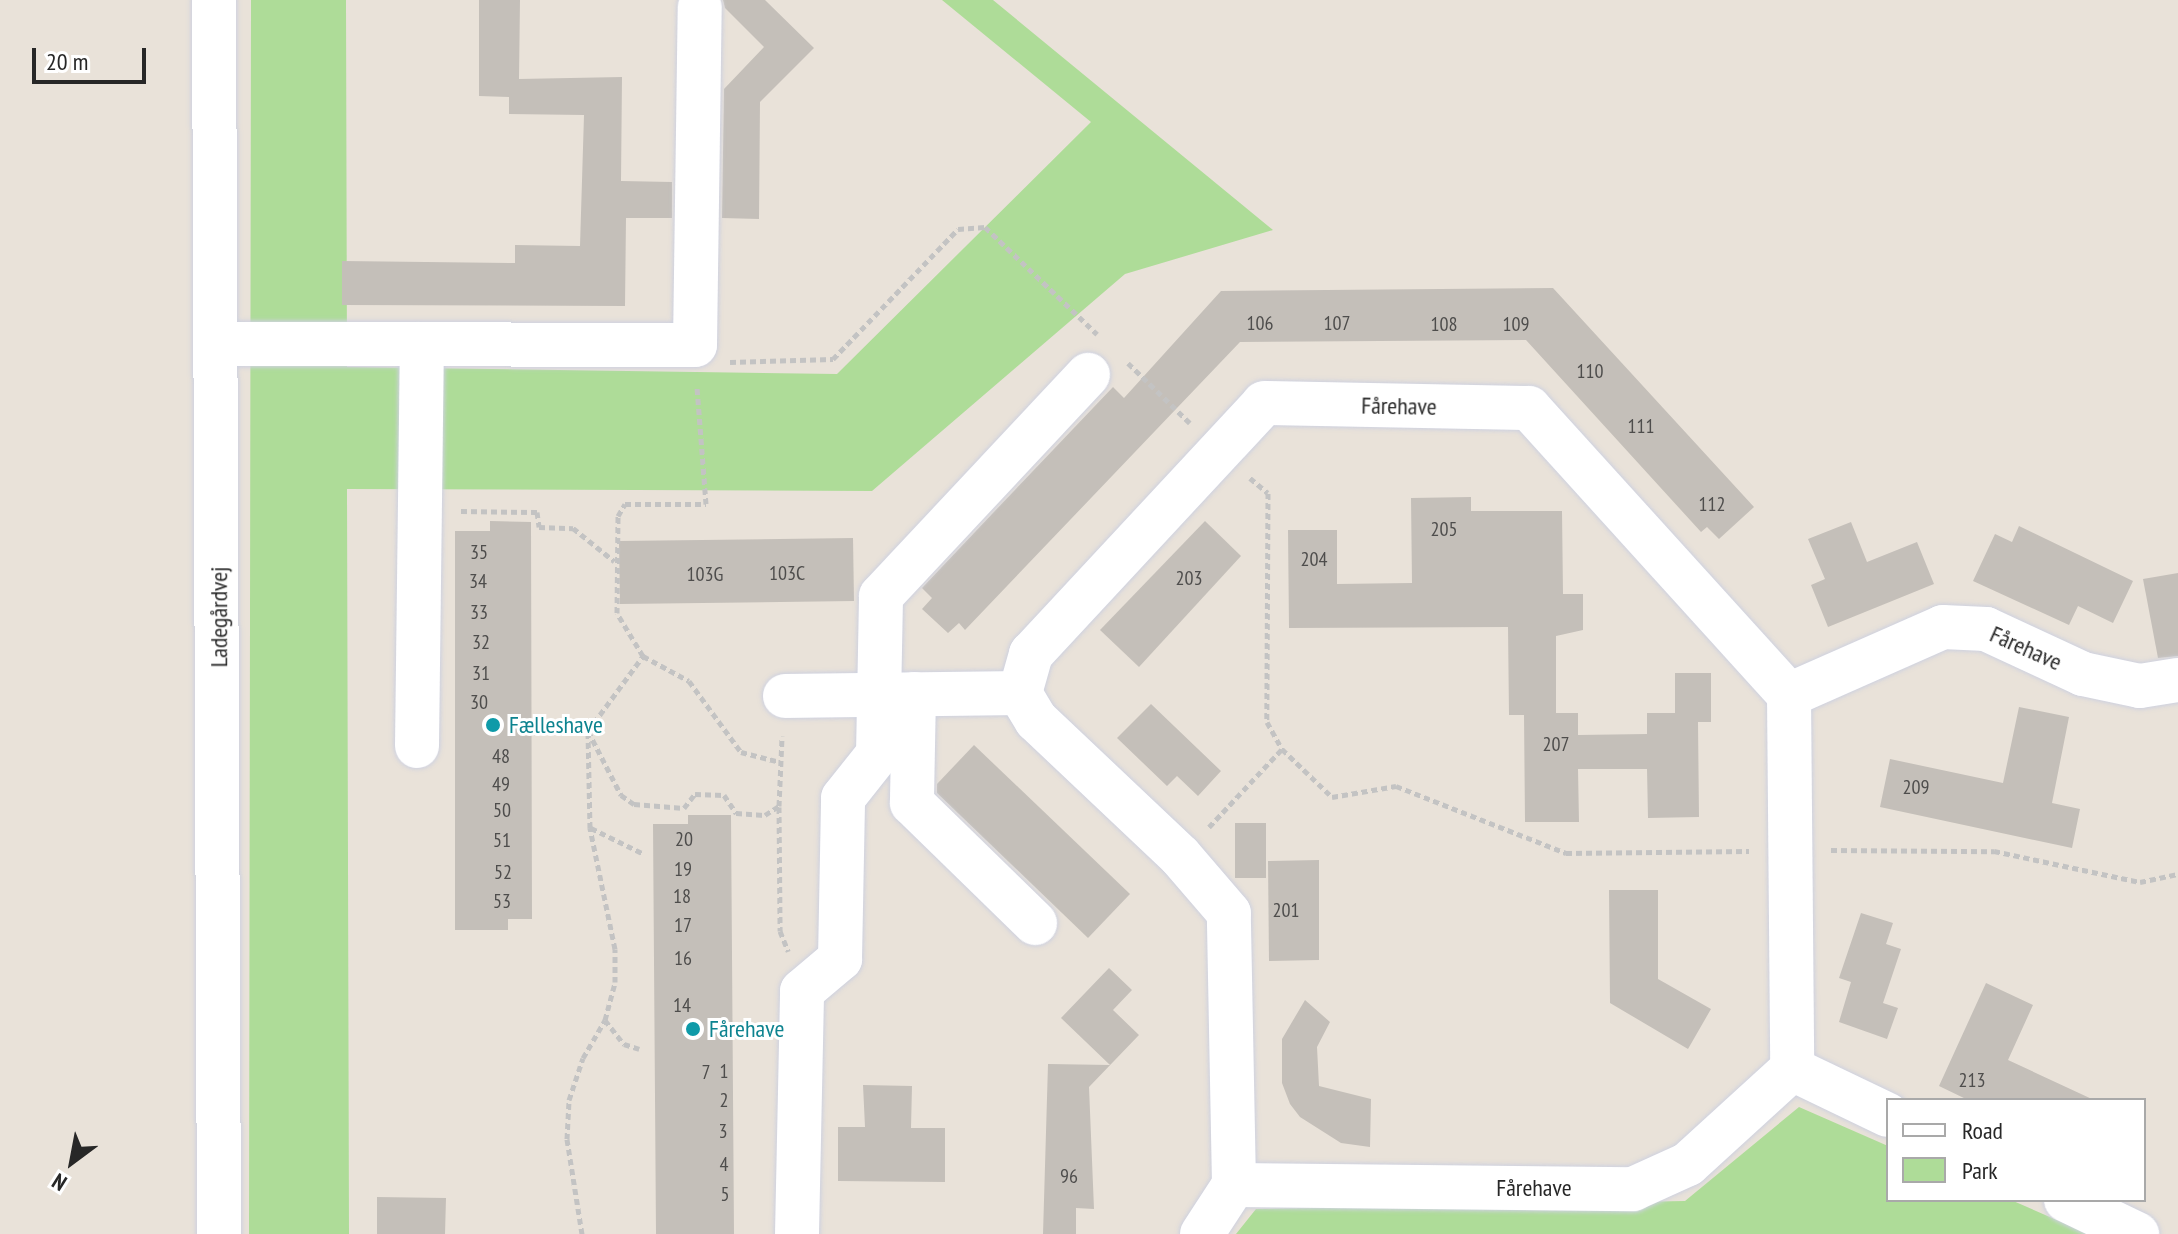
<!DOCTYPE html>
<meta charset="utf-8">
<style>
body{margin:0}
#map{position:relative;width:2178px;height:1234px;overflow:hidden;background:#e9e2d9;font-family:"PT Sans Narrow",sans-serif}
div>[style]{position:absolute}
.green>*{inset:0;background:#aedc98}
.building>*{inset:0;background:#c4bfb9}
.path>*{height:5px;margin-top:-2.5px;transform-origin:0;background:repeating-linear-gradient(90deg,#c3c3c3 0 6px,transparent 0 10px)}
.roads{filter:drop-shadow(0 0 2px #ced1df) drop-shadow(0 0 2px #ced1df)}
.minor>*{height:44px;margin:-22px;padding:0 22px;transform-origin:22px;border-radius:22px;background:#fff}
.dots>*{width:22px;height:22px;translate:-50% -50%;box-sizing:border-box;border:4px solid #fff;border-radius:50%}
span{translate:-50% -50%;white-space:nowrap;text-align:center;line-height:1.15;-webkit-text-stroke:6px #fff;paint-order:stroke}
.number-label{font-size:20px;color:#4e4d4c}
.number-label span{-webkit-text-stroke-width:0}
.street-label{font-size:24px;color:#272727}
.culture-label{font-size:24px;color:#0d838f}
.left{translate:0 -50%;text-align:left}
.legend{position:absolute;left:1886px;top:1098px;width:260px;height:104px;box-sizing:border-box;background:#fff;border:2px solid #a9a9a9;margin:0;padding:10px 14px;list-style:none;font-size:24px;color:#272727}
.legend li{display:flex;align-items:center;gap:16px;height:40px}
.legend b{width:40px;border:2px solid #a9a9a9}
.north{position:absolute;left:32px;top:1122px;width:80px;height:80px;-webkit-text-stroke:6px #fff;paint-order:stroke;rotate:212deg;font-size:22px;font-weight:700;line-height:32px;text-align:center;color:#272727}
.north::after{content:'';display:block;margin:auto;width:28px;height:36px;background:#272727;clip-path:polygon(50% 0,100% 100%,50% 72%,0 100%)}
.scale{position:absolute;left:32px;top:48px;width:114px;height:36px;box-sizing:border-box;border:4px solid #272727;border-top:0;padding-left:10px;font-size:24px;line-height:28px;white-space:nowrap;color:#272727;-webkit-text-stroke:6px #fff;paint-order:stroke}
</style>
<div id="map">
<div class="green">
<i style="clip-path:polygon(251px 0,346px 0,347px 367px,837px 374px,1091px 122px,942px 0,993px 0,1273px 230px,1125px 274px,872px 491px,347px 489px,349px 1234px,249px 1234px)"></i>
<i style="clip-path:polygon(1799px 1107px,1888px 1146px,1888px 1200px,2011px 1200px,2089px 1234px,1236px 1234px,1256px 1209px,1685px 1201px)"></i>
</div>
<div class="building">
<i style="clip-path:polygon(479px 0,520px 0,519px 79px,622px 77px,621px 181px,672px 182px,672px 218px,626px 218px,625px 306px,342px 305px,342px 261px,515px 263px,515px 245px,580px 246px,584px 115px,509px 114px,509px 97px,479px 96px)"></i>
<i style="clip-path:polygon(723px 0,765px 0,814px 48px,760px 102px,759px 219px,722px 218px,724px 89px,764px 47px,725px 8px)"></i>
<i style="clip-path:polygon(1553px 288px,1754px 507px,1719px 539px,1707px 527px,1701px 532px,1526px 340px,1240px 342px,965px 630px,959px 623px,948px 633px,922px 609px,932px 598px,922px 588px,992px 514px,1113px 387px,1124px 398px,1221px 291px)"></i>
<i style="clip-path:polygon(1471px 497px,1471px 511px,1562px 511px,1563px 594px,1583px 594px,1583px 630px,1556px 636px,1556px 713px,1578px 713px,1578px 735px,1647px 734px,1647px 713px,1675px 713px,1675px 673px,1711px 673px,1711px 722px,1698px 722px,1699px 817px,1648px 818px,1647px 769px,1578px 769px,1579px 822px,1525px 822px,1524px 715px,1509px 715px,1508px 627px,1289px 628px,1288px 530px,1337px 530px,1337px 584px,1412px 583px,1411px 498px)"></i>
<i style="clip-path:polygon(490px 521px,531px 522px,532px 919px,508px 919px,508px 930px,455px 930px,455px 531px,490px 531px)"></i>
<i style="clip-path:polygon(1205px 521px,1241px 556px,1139px 667px,1100px 630px)"></i>
<i style="clip-path:polygon(1851px 522px,1867px 562px,1917px 542px,1934px 584px,1828px 627px,1811px 585px,1825px 579px,1808px 539px)"></i>
<i style="clip-path:polygon(2019px 526px,2133px 581px,2113px 623px,2078px 606px,2069px 625px,1973px 581px,1995px 534px,2012px 542px)"></i>
<i style="clip-path:polygon(853px 538px,854px 601px,620px 604px,619px 541px)"></i>
<i style="clip-path:polygon(2178px 573px,2178px 656px,2158px 658px,2143px 579px)"></i>
<i style="clip-path:polygon(1151px 704px,1221px 771px,1198px 796px,1177px 776px,1167px 786px,1117px 738px)"></i>
<i style="clip-path:polygon(2019px 707px,2069px 717px,2052px 803px,2080px 809px,2072px 848px,1880px 807px,1890px 759px,2003px 783px)"></i>
<i style="clip-path:polygon(974px 745px,1130px 894px,1088px 938px,937px 793px,937px 784px)"></i>
<i style="clip-path:polygon(688px 815px,731px 815px,734px 1234px,656px 1234px,653px 824px,688px 824px)"></i>
<i style="clip-path:polygon(1235px 823px,1266px 823px,1266px 878px,1235px 878px)"></i>
<i style="clip-path:polygon(1319px 860px,1319px 960px,1269px 961px,1268px 861px)"></i>
<i style="clip-path:polygon(1609px 890px,1658px 890px,1658px 979px,1711px 1009px,1688px 1049px,1610px 1003px)"></i>
<i style="clip-path:polygon(1861px 913px,1893px 923px,1886px 944px,1901px 949px,1883px 1003px,1898px 1008px,1887px 1039px,1839px 1022px,1851px 982px,1839px 978px)"></i>
<i style="clip-path:polygon(1109px 968px,1132px 990px,1113px 1010px,1139px 1035px,1089px 1087px,1094px 1209px,1076px 1208px,1076px 1234px,1043px 1234px,1048px 1064px,1110px 1065px,1061px 1018px)"></i>
<i style="clip-path:polygon(1986px 983px,2033px 1005px,2008px 1060px,2094px 1100px,1968px 1100px,1939px 1086px)"></i>
<i style="clip-path:polygon(1305px 1000px,1330px 1022px,1317px 1047px,1319px 1086px,1371px 1099px,1370px 1147px,1341px 1143px,1300px 1117px,1290px 1104px,1282px 1083px,1282px 1039px)"></i>
<i style="clip-path:polygon(863px 1085px,912px 1086px,911px 1128px,945px 1128px,945px 1182px,838px 1181px,838px 1127px,865px 1127px)"></i>
<i style="clip-path:polygon(377px 1197px,446px 1198px,445px 1234px,377px 1234px)"></i>
</div>
<div class="path">
<i style="left:730px;top:362px;width:103px;rotate:-1.7deg"></i>
<i style="left:833px;top:359px;width:180px;rotate:-46.1deg"></i>
<i style="left:958px;top:229px;width:27px;rotate:-4deg"></i>
<i style="left:985px;top:227px;width:155px;rotate:43.7deg"></i>
<i style="left:1128px;top:363px;width:86px;rotate:44.1deg"></i>
<i style="left:1250px;top:478px;width:23px;rotate:40deg"></i>
<i style="left:1268px;top:493px;width:229px;rotate:90.3deg"></i>
<i style="left:1267px;top:722px;width:31px;rotate:61deg"></i>
<i style="left:461px;top:511px;width:76px;rotate:0.8deg"></i>
<i style="left:537px;top:512px;width:15px;rotate:82deg"></i>
<i style="left:539px;top:527px;width:34px;rotate:2deg"></i>
<i style="left:573px;top:528px;width:53px;rotate:38.8deg"></i>
<i style="left:643px;top:656px;width:52px;rotate:28.5deg"></i>
<i style="left:689px;top:681px;width:88px;rotate:53.8deg"></i>
<i style="left:741px;top:752px;width:40px;rotate:14.4deg"></i>
<i style="left:557px;top:723px;width:32px;rotate:14deg"></i>
<i style="left:588px;top:731px;width:72px;rotate:62.7deg"></i>
<i style="left:621px;top:795px;width:16px;rotate:35deg"></i>
<i style="left:634px;top:804px;width:50px;rotate:4.6deg"></i>
<i style="left:684px;top:808px;width:18px;rotate:-52deg"></i>
<i style="left:695px;top:794px;width:29px;rotate:2deg"></i>
<i style="left:724px;top:795px;width:22px;rotate:56deg"></i>
<i style="left:736px;top:813px;width:29px;rotate:4deg"></i>
<i style="left:765px;top:815px;width:17px;rotate:-33deg"></i>
<i style="left:779px;top:806px;width:70px;rotate:-87.5deg"></i>
<i style="left:779px;top:807px;width:124px;rotate:89.5deg"></i>
<i style="left:780px;top:931px;width:22px;rotate:68deg"></i>
<i style="left:1209px;top:827px;width:107px;rotate:-46.9deg"></i>
<i style="left:1282px;top:749px;width:69px;rotate:43.8deg"></i>
<i style="left:1332px;top:797px;width:65px;rotate:-9.8deg"></i>
<i style="left:1396px;top:786px;width:183px;rotate:21.5deg"></i>
<i style="left:1566px;top:853px;width:183px;rotate:-0.6deg"></i>
<i style="left:591px;top:828px;width:59px;rotate:26.1deg"></i>
<i style="left:1831px;top:850px;width:163px;rotate:0.4deg"></i>
<i style="left:1994px;top:851px;width:149px;rotate:12deg"></i>
<i style="left:2140px;top:882px;width:39px;rotate:-12deg"></i>
<i style="left:605px;top:1020px;width:31px;rotate:52deg"></i>
<i style="left:624px;top:1044px;width:16px;rotate:18deg"></i>
<i style="left:582px;top:1234px;width:96px;rotate:-99deg"></i>
<i style="left:567px;top:1139px;width:39px;rotate:-87deg"></i>
<i style="left:569px;top:1100px;width:44px;rotate:-71.6deg"></i>
<i style="left:583px;top:1058px;width:44px;rotate:-59.9deg"></i>
<i style="left:605px;top:1020px;width:39px;rotate:-75deg"></i>
<i style="left:615px;top:982px;width:33px;rotate:-90deg"></i>
<i style="left:615px;top:949px;width:124px;rotate:-101.7deg"></i>
<i style="left:590px;top:828px;width:97px;rotate:-91.2deg"></i>
<i style="left:588px;top:731px;width:93px;rotate:-53.7deg"></i>
<i style="left:643px;top:656px;width:50px;rotate:-121.2deg"></i>
<i style="left:617px;top:613px;width:97px;rotate:-89.4deg"></i>
<i style="left:618px;top:516px;width:14px;rotate:-60deg"></i>
<i style="left:625px;top:504px;width:81px"></i>
<i style="left:706px;top:504px;width:118px;rotate:-94.4deg"></i>
</div>
<div class="roads">
<div class="minor">
<i style="left:214px;top:0;width:1234px;rotate:89.77deg"></i>
<i style="left:219px;top:344px;width:476px;rotate:0.1deg"></i>
<i style="left:695px;top:345px;width:338px;rotate:-89.2deg"></i>
<i style="left:914px;top:694px;width:109px;rotate:91.1deg"></i>
<i style="left:912px;top:803px;width:172px;rotate:44.3deg"></i>
<i style="left:1789px;top:695px;width:168px;rotate:-23.8deg"></i>
<i style="left:1943px;top:627px;width:43px;rotate:2.7deg"></i>
<i style="left:1986px;top:629px;width:107px;rotate:24.9deg"></i>
<i style="left:2083px;top:674px;width:58px;rotate:11.9deg"></i>
<i style="left:2140px;top:686px;width:38px;rotate:-9deg"></i>
<i style="left:785px;top:696px;width:235px;rotate:-0.7deg"></i>
<i style="left:417px;top:746px;width:402px;rotate:-89.3deg"></i>
<i style="left:1234px;top:1185px;width:399px;rotate:0.6deg"></i>
<i style="left:1633px;top:1189px;width:60px;rotate:-24.4deg"></i>
<i style="left:1688px;top:1164px;width:141px;rotate:-42.4deg"></i>
<i style="left:1792px;top:1069px;width:106px;rotate:25.6deg"></i>
<i style="left:2066px;top:1200px;width:79px;rotate:25.6deg"></i>
<i style="left:797px;top:1234px;width:243px;rotate:-88.8deg"></i>
<i style="left:802px;top:991px;width:50px;rotate:-40.1deg"></i>
<i style="left:840px;top:959px;width:161px;rotate:-88.9deg"></i>
<i style="left:843px;top:798px;width:56px;rotate:-51.5deg"></i>
<i style="left:878px;top:754px;width:158px;rotate:-88.9deg"></i>
<i style="left:881px;top:596px;width:303px;rotate:-46.9deg"></i>
<i style="left:1202px;top:1234px;width:59px;rotate:-56.9deg"></i>
<i style="left:1234px;top:1185px;width:272px;rotate:-91.1deg"></i>
<i style="left:1229px;top:913px;width:75px;rotate:-130.7deg"></i>
<i style="left:1180px;top:856px;width:198px;rotate:-136.6deg"></i>
<i style="left:1036px;top:720px;width:31px;rotate:-121deg"></i>
<i style="left:1020px;top:693px;width:41px;rotate:-74.2deg"></i>
<i style="left:1031px;top:654px;width:342px;rotate:-47.1deg"></i>
<i style="left:1264px;top:403px;width:265px;rotate:1.1deg"></i>
<i style="left:1529px;top:408px;width:387px;rotate:47.8deg"></i>
<i style="left:1789px;top:695px;width:374px;rotate:89.5deg"></i>
</div>
</div>
<div class="dots">
<i style="left:493px;top:725px;background:#0f9aa8"></i>
<i style="left:693px;top:1029px;background:#0f9aa8"></i>
</div>
<div class="number-label">
<span style="left:1260px;top:323px">106</span>
<span style="left:1337px;top:323px">107</span>
<span style="left:1444px;top:324px">108</span>
<span style="left:1516px;top:324px">109</span>
<span style="left:1590px;top:371px">110</span>
<span style="left:1641px;top:426px">111</span>
<span style="left:1712px;top:504px">112</span>
<span style="left:1444px;top:529px">205</span>
<span style="left:479px;top:552px">35</span>
<span style="left:1314px;top:559px">204</span>
<span style="left:787px;top:573px">103C</span>
<span style="left:705px;top:574px">103G</span>
<span style="left:1189px;top:578px">203</span>
<span style="left:478px;top:581px">34</span>
<span style="left:479px;top:612px">33</span>
<span style="left:481px;top:642px">32</span>
<span style="left:481px;top:673px">31</span>
<span style="left:479px;top:702px">30</span>
<span style="left:1556px;top:744px">207</span>
<span style="left:501px;top:756px">48</span>
<span style="left:501px;top:784px">49</span>
<span style="left:1916px;top:787px">209</span>
<span style="left:502px;top:810px">50</span>
<span style="left:684px;top:839px">20</span>
<span style="left:502px;top:840px">51</span>
<span style="left:683px;top:869px">19</span>
<span style="left:503px;top:872px">52</span>
<span style="left:682px;top:896px">18</span>
<span style="left:502px;top:901px">53</span>
<span style="left:1286px;top:910px">201</span>
<span style="left:683px;top:925px">17</span>
<span style="left:683px;top:958px">16</span>
<span style="left:682px;top:1005px">14</span>
<span style="left:724px;top:1071px">1</span>
<span style="left:706px;top:1072px">7</span>
<span style="left:1972px;top:1080px">213</span>
<span style="left:724px;top:1100px">2</span>
<span style="left:723px;top:1131px">3</span>
<span style="left:724px;top:1164px">4</span>
<span style="left:1069px;top:1176px">96</span>
<span style="left:725px;top:1194px">5</span>
</div>
<div class="street-label">
<span style="left:1399px;top:406px;rotate:1deg">Fårehave</span>
<span style="left:219px;top:617px;rotate:-90deg">Ladegårdvej</span>
<span style="left:2026px;top:648px;rotate:24deg">Fårehave</span>
<span style="left:1534px;top:1188px">Fårehave</span>
</div>
<div class="culture-label">
<span class="left" style="left:509px;top:725px">Fælleshave</span>
<span class="left" style="left:709px;top:1029px">Fårehave</span>
</div>
<ul class="legend">
<li><b style="height:10px;background:#fff"></b>Road</li>
<li><b style="height:22px;background:#aedc98"></b>Park</li>
</ul>
<div class="north">N</div>
<div class="scale">20 m</div>
</div>
